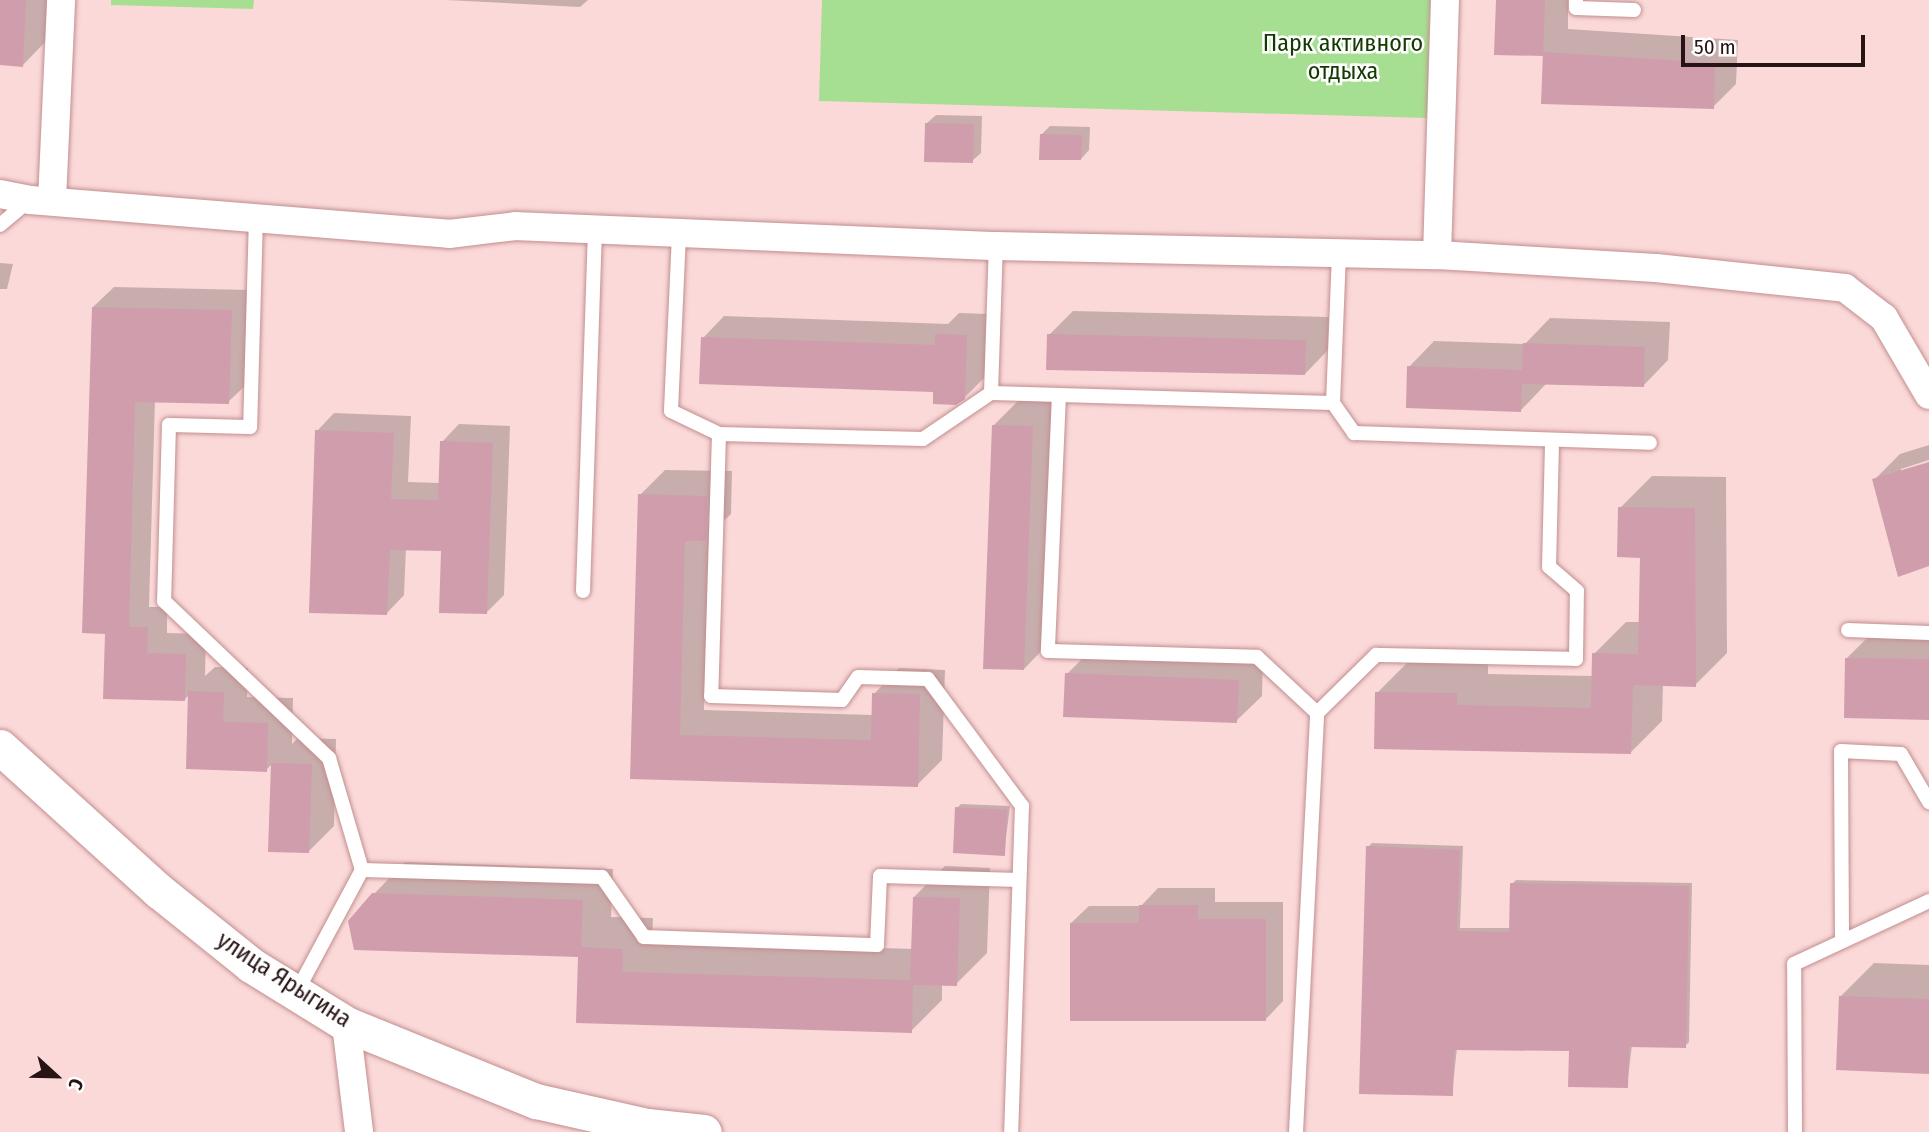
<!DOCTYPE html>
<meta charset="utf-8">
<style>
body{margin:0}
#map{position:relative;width:1929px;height:1132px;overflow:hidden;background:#fbd9d9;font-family:"Fira Sans Condensed",sans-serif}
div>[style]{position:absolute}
.green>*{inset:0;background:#a6df91}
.shadow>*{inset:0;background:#0003}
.building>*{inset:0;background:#d09dad}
.roads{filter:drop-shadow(0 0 2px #c28e8f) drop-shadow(0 0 2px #c28e8f)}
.service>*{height:14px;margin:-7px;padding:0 7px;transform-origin:7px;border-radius:7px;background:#fff}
.minor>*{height:28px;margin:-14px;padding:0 14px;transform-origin:14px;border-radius:14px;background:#fff}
.tertiary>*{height:35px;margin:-17.5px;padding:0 17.5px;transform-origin:17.5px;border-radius:17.5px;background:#fff}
span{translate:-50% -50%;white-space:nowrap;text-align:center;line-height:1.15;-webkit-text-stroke:5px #fff;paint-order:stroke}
.park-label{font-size:24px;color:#133a00}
.street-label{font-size:24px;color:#281415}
.north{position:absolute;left:21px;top:1041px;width:70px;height:70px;-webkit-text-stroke:5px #fff;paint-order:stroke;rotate:112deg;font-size:19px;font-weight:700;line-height:28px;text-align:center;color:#281415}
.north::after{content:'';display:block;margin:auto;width:24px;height:32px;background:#281415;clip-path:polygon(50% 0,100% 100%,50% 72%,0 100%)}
.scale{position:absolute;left:1681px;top:35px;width:184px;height:32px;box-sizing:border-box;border:4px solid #281415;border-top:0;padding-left:9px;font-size:21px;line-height:24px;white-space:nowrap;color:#281415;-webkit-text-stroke:5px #fff;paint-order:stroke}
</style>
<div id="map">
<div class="green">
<i style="clip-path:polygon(111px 0,254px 0,253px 9px,111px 5px)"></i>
<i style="clip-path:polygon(822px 0,1430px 0,1427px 118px,819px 101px)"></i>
</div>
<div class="shadow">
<i style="clip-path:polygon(0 0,50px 0,48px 39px,23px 65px,0 64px)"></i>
<i style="clip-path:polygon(446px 0,588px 0,580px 7px)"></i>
<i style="clip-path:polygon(1498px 0,1568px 0,1568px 29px,1738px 40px,1736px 84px,1713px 107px,1543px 102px,1545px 52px,1542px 55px)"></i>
<i style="clip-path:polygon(936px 115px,982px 116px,981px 153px,972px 161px,927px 123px)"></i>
<i style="clip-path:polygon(1050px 126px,1090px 127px,1089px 150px,1081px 159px,1041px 135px)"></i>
<i style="clip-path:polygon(0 263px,13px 264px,7px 289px,0 289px)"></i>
<i style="clip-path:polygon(114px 287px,252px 290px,249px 382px,228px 402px,155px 400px,149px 607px,167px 607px,167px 633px,206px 634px,205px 676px,215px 667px,248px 668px,247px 697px,293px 698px,292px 744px,298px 738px,336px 739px,334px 826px,309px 851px,272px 764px,266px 770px,190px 694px,185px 699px,107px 632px,93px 307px)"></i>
<i style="clip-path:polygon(1073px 311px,1329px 317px,1328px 350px,1305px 374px,1049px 335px)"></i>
<i style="clip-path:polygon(959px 313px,988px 314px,986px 376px,964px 398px,703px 338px,724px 316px,948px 324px)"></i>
<i style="clip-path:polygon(1550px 318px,1670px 322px,1668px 360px,1643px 386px,1546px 384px,1521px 410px,1409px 367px,1434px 341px,1525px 344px)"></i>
<i style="clip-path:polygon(1019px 400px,1058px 402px,1049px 643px,1024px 669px,994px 425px)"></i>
<i style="clip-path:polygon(334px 413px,411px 416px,408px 482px,440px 483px,442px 442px,459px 424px,510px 426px,504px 595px,486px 613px,442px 550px,406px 548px,404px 595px,387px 613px,317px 431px)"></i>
<i style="clip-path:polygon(1929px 445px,1929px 460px,1901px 469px,1901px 472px,1929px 464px,1929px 565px,1874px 480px,1900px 454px)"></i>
<i style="clip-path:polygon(665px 470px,732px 471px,731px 514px,709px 535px,704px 710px,873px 715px,874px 694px,899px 668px,945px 670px,942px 760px,917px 785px,632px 777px,640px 495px)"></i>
<i style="clip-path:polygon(1652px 476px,1726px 477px,1727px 653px,1695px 685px,1663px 684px,1662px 721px,1631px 752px,1377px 693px,1409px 661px,1488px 662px,1488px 674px,1594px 676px,1594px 654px,1626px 622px,1641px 622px,1642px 556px,1620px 508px)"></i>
<i style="clip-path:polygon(1872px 633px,1929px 634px,1929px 718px,1847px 658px)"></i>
<i style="clip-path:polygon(1092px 649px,1263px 655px,1262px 696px,1236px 721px,1067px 674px)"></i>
<i style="clip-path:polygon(961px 804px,1010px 806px,1004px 854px,957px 808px)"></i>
<i style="clip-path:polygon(1372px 843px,1463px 846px,1460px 928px,1511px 928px,1512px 884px,1516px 880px,1692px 883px,1689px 1042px,1685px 1046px,1632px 1045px,1627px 1086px,1571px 1050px,1457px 1048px,1452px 1094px,1368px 847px)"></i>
<i style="clip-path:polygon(405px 862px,613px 869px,611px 917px,653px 918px,652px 941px,913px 949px,914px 897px,945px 866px,990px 868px,987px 953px,956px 984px,942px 984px,942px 1000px,911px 1031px,578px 1021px,580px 956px,374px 894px)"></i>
<i style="clip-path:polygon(1158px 888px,1215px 888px,1215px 902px,1283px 902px,1283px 1001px,1266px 1019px,1071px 923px,1089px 906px,1141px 906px)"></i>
<i style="clip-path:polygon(1874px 963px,1929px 965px,1929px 1072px,1840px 997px)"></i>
</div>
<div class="building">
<i style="clip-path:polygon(0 0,26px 0,23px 67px,0 65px)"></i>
<i style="clip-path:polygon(1496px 0,1545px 0,1543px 56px,1494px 55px)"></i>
<i style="clip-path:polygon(1543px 52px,1715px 63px,1714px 109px,1541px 104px)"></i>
<i style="clip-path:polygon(925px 123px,974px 124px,973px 163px,924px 162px)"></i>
<i style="clip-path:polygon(1040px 134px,1082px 135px,1081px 160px,1039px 160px)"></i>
<i style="clip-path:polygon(92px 307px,232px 310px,229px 404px,135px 402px,129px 627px,148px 627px,147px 653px,186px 654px,185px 701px,103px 699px,105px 634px,82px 633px)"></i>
<i style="clip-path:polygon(935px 334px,967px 335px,965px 399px,956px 405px,933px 404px,933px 392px,699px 384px,701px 337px,935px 345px)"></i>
<i style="clip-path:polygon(1047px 334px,1306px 340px,1305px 375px,1046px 370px)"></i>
<i style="clip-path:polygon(1523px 343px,1645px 347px,1644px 387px,1522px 384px,1521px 412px,1406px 408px,1407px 366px,1522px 370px,1522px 375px)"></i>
<i style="clip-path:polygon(992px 425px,1033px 426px,1024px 670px,983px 669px)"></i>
<i style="clip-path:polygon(315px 430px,394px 433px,391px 499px,438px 500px,440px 441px,493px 443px,487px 614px,439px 613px,441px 551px,390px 550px,387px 615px,309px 613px)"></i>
<i style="clip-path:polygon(1929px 462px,1929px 566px,1898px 577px,1872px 479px)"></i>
<i style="clip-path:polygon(638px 494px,707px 496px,706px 541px,685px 541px,680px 735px,871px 740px,872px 693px,920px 694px,918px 787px,630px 779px)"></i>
<i style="clip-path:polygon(1618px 507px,1695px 508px,1696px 687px,1633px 685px,1631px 754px,1374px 749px,1375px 692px,1457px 693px,1457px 705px,1591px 708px,1592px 653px,1638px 654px,1640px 558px,1617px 557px)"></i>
<i style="clip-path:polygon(1845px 658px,1929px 659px,1929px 720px,1844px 718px)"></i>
<i style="clip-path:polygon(1065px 673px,1239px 680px,1237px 723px,1063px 717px)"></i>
<i style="clip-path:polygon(188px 691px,224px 692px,223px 722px,268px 723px,267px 772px,186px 769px)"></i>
<i style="clip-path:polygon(271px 763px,312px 764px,309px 853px,268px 852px)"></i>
<i style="clip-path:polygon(955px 807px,1007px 810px,1005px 856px,953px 853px)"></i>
<i style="clip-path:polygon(1366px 846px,1460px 850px,1457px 931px,1509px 932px,1510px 883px,1689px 886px,1686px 1048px,1629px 1047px,1628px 1088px,1568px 1087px,1569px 1051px,1454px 1050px,1453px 1096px,1359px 1094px)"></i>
<i style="clip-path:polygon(372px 893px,583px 900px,581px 947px,623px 949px,622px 972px,910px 980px,913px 897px,960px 898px,957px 986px,913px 985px,912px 1033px,576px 1023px,578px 957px,354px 950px,348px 921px)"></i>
<i style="clip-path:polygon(1139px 905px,1198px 905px,1198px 919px,1266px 919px,1266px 1021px,1070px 1021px,1070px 923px,1139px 923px)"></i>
<i style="clip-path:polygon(1839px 996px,1929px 999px,1929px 1074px,1836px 1070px)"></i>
</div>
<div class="roads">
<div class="service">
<i style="left:1576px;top:0;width:8px;rotate:90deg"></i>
<i style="left:1576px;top:8px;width:58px;rotate:2deg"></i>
<i style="left:256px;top:217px;width:210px;rotate:91.6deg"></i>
<i style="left:250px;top:427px;width:81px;rotate:-178.6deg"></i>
<i style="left:169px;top:425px;width:176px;rotate:91.6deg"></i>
<i style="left:164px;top:601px;width:228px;rotate:43.6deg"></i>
<i style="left:329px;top:758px;width:117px;rotate:73.6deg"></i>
<i style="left:0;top:225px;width:39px;rotate:-40deg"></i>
<i style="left:679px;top:234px;width:177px;rotate:92.6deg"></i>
<i style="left:671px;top:411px;width:53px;rotate:25.6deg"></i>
<i style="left:719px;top:434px;width:204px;rotate:1.4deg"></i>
<i style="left:923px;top:439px;width:82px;rotate:-34.1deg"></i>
<i style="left:991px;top:393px;width:342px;rotate:1.7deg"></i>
<i style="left:1333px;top:403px;width:149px;rotate:-87.7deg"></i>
<i style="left:991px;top:393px;width:147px;rotate:-88.1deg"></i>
<i style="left:1059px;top:395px;width:256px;rotate:92.5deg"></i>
<i style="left:1048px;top:651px;width:209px;rotate:1.6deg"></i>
<i style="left:1257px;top:657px;width:82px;rotate:43deg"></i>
<i style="left:1333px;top:403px;width:37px;rotate:55deg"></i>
<i style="left:1354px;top:433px;width:296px;rotate:1.9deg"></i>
<i style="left:719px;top:434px;width:262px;rotate:91.7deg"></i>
<i style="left:711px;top:696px;width:131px;rotate:1.7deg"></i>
<i style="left:842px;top:700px;width:28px;rotate:-55deg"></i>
<i style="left:858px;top:677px;width:70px;rotate:1.6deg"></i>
<i style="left:928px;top:679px;width:158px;rotate:53.5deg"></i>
<i style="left:1022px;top:806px;width:326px;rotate:91.9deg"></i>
<i style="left:583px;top:591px;width:361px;rotate:-88.1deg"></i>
<i style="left:1848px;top:630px;width:81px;rotate:2.1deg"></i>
<i style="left:1842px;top:940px;width:189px;rotate:-90.3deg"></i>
<i style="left:1841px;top:751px;width:60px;rotate:2.9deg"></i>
<i style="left:1901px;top:754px;width:56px;rotate:59.7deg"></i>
<i style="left:296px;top:993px;width:140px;rotate:-61.8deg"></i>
<i style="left:362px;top:870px;width:240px;rotate:1.7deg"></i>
<i style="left:602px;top:877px;width:73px;rotate:55deg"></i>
<i style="left:644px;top:937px;width:233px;rotate:2deg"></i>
<i style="left:877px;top:945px;width:69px;rotate:-87.5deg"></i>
<i style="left:880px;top:876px;width:139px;rotate:1.6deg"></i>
<i style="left:1296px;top:1132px;width:420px;rotate:-87.1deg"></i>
<i style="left:1317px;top:713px;width:83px;rotate:-44.5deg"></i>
<i style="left:1376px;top:655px;width:200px;rotate:1.1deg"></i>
<i style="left:1576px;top:659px;width:68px;rotate:-89.2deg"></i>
<i style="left:1577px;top:591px;width:37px;rotate:-139deg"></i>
<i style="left:1549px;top:567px;width:127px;rotate:-88.6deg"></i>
<i style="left:1795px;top:1132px;width:168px;rotate:-90.3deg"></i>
<i style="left:1794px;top:964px;width:149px;rotate:-25deg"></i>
</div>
<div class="minor">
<i style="left:0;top:194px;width:31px;rotate:11deg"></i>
<i style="left:30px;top:200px;width:420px;rotate:4.6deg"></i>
<i style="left:449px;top:234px;width:67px;rotate:-6.8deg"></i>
<i style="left:516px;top:226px;width:480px;rotate:2.4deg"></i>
<i style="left:996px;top:246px;width:441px;rotate:1.2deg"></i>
<i style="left:1437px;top:255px;width:219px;rotate:3.4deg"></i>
<i style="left:1656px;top:268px;width:190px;rotate:6deg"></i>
<i style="left:1845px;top:288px;width:49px;rotate:37.6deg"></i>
<i style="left:1884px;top:318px;width:89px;rotate:59.7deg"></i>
<i style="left:52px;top:201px;width:201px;rotate:-87.4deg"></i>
<i style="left:1437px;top:255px;width:255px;rotate:-88.2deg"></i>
<i style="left:346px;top:1024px;width:109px;rotate:83.1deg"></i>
</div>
<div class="tertiary">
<i style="left:0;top:747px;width:215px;rotate:42.2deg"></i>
<i style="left:159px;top:891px;width:118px;rotate:38.8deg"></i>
<i style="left:251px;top:965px;width:112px;rotate:31.8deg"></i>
<i style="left:346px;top:1024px;width:205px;rotate:22.1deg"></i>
<i style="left:536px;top:1101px;width:114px;rotate:12.7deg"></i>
<i style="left:647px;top:1126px;width:57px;rotate:6deg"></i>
</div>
</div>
<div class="park-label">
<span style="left:1343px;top:58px">Парк активного<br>отдыха</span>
</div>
<div class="street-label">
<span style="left:284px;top:980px;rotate:33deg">улица Ярыгина</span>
</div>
<div class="north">С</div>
<div class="scale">50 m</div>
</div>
